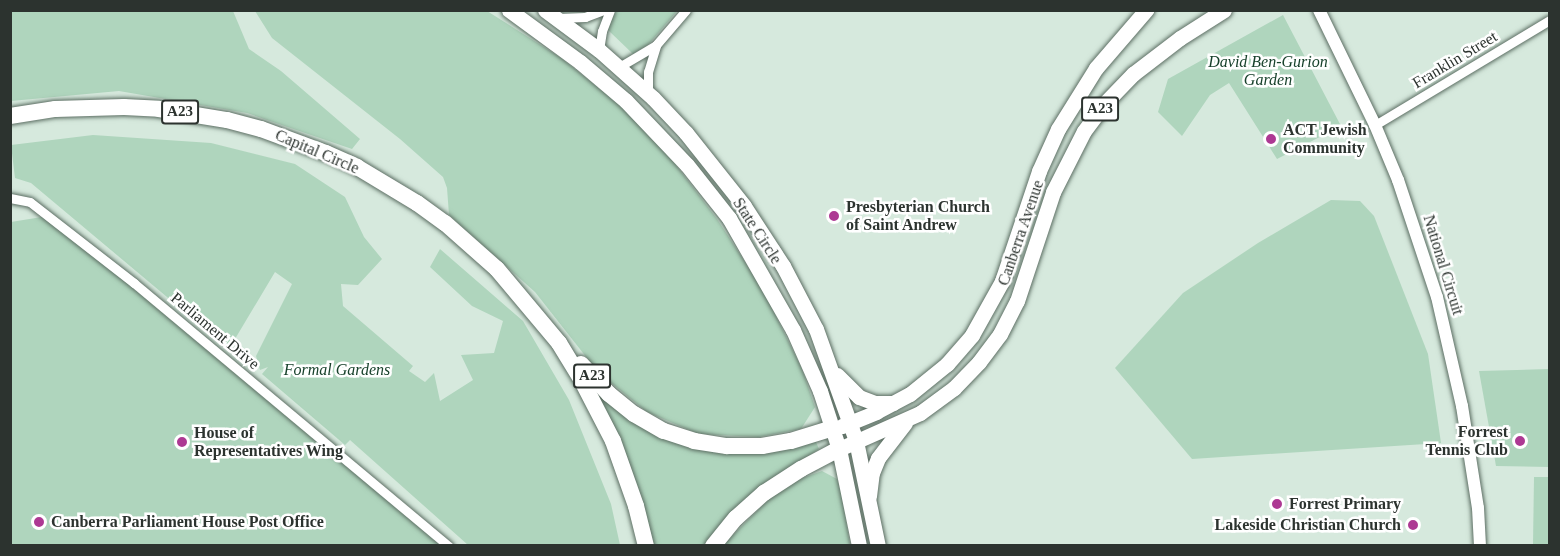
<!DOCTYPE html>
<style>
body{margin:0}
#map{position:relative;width:1560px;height:556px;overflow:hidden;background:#d6e9dd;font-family:"Times New Roman",serif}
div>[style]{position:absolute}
.green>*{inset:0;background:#afd5bd}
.roads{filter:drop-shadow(0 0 2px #5c6e63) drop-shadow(0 0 2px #5c6e63)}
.minor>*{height:9px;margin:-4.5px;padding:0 4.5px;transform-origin:4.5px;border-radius:4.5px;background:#fff}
.tertiary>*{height:12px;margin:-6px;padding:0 6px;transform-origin:6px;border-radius:6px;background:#fff}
.primary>*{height:15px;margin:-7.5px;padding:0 7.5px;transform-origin:7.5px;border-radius:7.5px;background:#fff}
.trunk>*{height:15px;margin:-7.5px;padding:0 7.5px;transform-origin:7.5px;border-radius:7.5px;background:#fff}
.motorway>*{height:16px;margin:-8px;padding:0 8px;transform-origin:8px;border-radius:8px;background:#fff}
.dots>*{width:16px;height:16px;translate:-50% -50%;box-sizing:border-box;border:3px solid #fff;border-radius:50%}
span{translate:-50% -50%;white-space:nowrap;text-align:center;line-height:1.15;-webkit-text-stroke:5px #fff;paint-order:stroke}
.shield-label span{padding:2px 4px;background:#fff;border:2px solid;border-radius:4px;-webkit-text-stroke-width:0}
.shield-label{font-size:15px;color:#2c332f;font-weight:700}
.street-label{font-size:16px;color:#2c332f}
.park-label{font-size:16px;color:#17412b;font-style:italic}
.poi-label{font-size:16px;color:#2c332f;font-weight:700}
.left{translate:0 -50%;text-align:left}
.right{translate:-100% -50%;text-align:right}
.frame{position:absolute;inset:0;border:12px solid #2c332f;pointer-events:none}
</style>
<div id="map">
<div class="green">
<i style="clip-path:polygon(11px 10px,233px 11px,249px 49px,281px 71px,360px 139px,352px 149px,247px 113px,119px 91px,11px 101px)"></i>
<i style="clip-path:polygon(255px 11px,487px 11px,561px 58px,620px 105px,669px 156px,717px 219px,762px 288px,802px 369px,815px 407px,801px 429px,758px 437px,699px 434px,647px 412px,598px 372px,535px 292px,449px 215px,447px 188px,443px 177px,400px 139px,272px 38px)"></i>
<i style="clip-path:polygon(616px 11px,677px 11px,648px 45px,633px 54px,607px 29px)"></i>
<i style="clip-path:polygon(1283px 15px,1341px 126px,1277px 159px,1229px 83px,1210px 95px,1182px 136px,1158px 112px,1168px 79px)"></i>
<i style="clip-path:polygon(93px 135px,211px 143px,295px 164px,345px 197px,364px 237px,382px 259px,358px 285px,341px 284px,343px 306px,413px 366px,409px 371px,425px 382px,434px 373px,440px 401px,473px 380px,461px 355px,494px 353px,503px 321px,472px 306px,430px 267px,440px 249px,523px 321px,569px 400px,611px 504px,620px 545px,468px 545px,350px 440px,345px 445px,262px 374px,268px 367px,260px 370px,256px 356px,292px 284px,275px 272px,229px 349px,31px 183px,15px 178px,11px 145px)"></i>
<i style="clip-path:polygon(1331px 200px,1360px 201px,1374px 216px,1428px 354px,1441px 443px,1192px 459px,1115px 368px,1183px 293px,1258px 243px)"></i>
<i style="clip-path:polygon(48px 216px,448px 546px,11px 546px,11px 222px)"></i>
<i style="clip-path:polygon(1549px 369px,1549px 467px,1496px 466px,1479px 371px)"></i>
<i style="clip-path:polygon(601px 395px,666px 438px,816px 442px,819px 449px,767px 483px,706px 545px,652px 545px,598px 397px)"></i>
<i style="clip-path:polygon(822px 471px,837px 479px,841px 491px,850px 545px,722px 546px,774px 494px,797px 480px)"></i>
<i style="clip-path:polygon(1534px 477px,1549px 477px,1549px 545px,1533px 545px)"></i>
</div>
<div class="roads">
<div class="minor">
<i style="left:558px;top:18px;width:27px;rotate:-2deg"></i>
<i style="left:585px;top:17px;width:19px;rotate:-21deg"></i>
<i style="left:599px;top:50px;width:19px;rotate:-81deg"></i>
<i style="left:602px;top:31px;width:22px;rotate:-69deg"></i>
<i style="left:619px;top:67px;width:43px;rotate:-30.7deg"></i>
<i style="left:656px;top:45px;width:46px;rotate:-49.4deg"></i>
<i style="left:648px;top:92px;width:20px;rotate:-90deg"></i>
<i style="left:648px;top:72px;width:28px;rotate:-73deg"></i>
<i style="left:1375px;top:125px;width:204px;rotate:-31deg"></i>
<i style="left:10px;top:198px;width:20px;rotate:11deg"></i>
<i style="left:30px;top:202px;width:132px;rotate:37.9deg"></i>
<i style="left:134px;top:283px;width:410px;rotate:39.9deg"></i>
</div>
<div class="tertiary">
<i style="left:1319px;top:10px;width:128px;rotate:64deg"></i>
<i style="left:1375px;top:125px;width:60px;rotate:67.3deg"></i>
<i style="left:1398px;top:180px;width:123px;rotate:71.6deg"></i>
<i style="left:1437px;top:297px;width:112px;rotate:77.1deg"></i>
<i style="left:1462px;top:406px;width:103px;rotate:81.1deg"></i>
<i style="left:1478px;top:508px;width:38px;rotate:87deg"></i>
</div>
<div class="primary">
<i style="left:856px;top:441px;width:107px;rotate:78.2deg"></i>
<i style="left:839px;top:449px;width:99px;rotate:78.3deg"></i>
</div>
<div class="trunk">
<i style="left:509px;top:10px;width:88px;rotate:36.2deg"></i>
<i style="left:580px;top:62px;width:60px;rotate:40.3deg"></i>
<i style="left:626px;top:101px;width:88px;rotate:46.4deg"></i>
<i style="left:687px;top:165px;width:68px;rotate:51.6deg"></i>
<i style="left:729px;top:218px;width:129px;rotate:60.3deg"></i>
<i style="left:793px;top:330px;width:67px;rotate:66.1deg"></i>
<i style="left:820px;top:391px;width:61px;rotate:71.9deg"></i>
<i style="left:839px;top:449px;width:89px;rotate:-24deg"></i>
<i style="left:920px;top:413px;width:42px;rotate:-36.3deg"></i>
<i style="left:954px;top:388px;width:36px;rotate:-46deg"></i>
<i style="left:979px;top:362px;width:35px;rotate:-53deg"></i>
<i style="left:1000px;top:334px;width:37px;rotate:-63deg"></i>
<i style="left:1017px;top:301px;width:115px;rotate:-71.7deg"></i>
<i style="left:1053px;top:192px;width:68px;rotate:-63.1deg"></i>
<i style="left:1084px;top:131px;width:34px;rotate:-53deg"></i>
<i style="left:1104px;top:104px;width:42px;rotate:-46deg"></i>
<i style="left:1133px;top:74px;width:59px;rotate:-37.5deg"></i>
<i style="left:1180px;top:38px;width:52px;rotate:-32.5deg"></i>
<i style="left:545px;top:10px;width:67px;rotate:36.5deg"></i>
<i style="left:599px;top:50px;width:72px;rotate:41.6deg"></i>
<i style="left:653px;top:98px;width:48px;rotate:46.7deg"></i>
<i style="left:686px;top:133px;width:93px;rotate:51.5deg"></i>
<i style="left:744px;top:206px;width:72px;rotate:57deg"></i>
<i style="left:783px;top:266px;width:71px;rotate:62.4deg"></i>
<i style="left:816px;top:329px;width:119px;rotate:70.3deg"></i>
<i style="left:837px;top:375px;width:31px;rotate:45deg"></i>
<i style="left:859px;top:397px;width:17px;rotate:21deg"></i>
<i style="left:875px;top:403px;width:18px"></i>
<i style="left:842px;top:426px;width:37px;rotate:-22deg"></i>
<i style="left:876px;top:412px;width:38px;rotate:-28deg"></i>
<i style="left:910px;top:394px;width:48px;rotate:-39deg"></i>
<i style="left:947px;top:364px;width:38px;rotate:-49deg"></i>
<i style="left:972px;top:335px;width:62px;rotate:-60.9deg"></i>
<i style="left:1002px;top:281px;width:116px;rotate:-71.4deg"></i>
<i style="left:1039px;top:171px;width:46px;rotate:-65.7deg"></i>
<i style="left:1058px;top:129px;width:72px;rotate:-58.1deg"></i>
<i style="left:1096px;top:68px;width:77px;rotate:-49.2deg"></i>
<i style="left:869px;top:496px;width:23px;rotate:-83deg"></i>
<i style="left:872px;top:473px;width:16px;rotate:-68deg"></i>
<i style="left:878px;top:458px;width:44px;rotate:-52.4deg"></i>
</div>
<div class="motorway">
<i style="left:10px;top:116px;width:46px;rotate:-8.8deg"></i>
<i style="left:55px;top:109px;width:69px;rotate:-1.7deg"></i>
<i style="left:124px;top:107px;width:35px;rotate:3deg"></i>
<i style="left:159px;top:109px;width:69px;rotate:9.2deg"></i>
<i style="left:227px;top:120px;width:35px;rotate:15deg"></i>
<i style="left:261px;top:129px;width:69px;rotate:20.3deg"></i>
<i style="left:326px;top:153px;width:34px;rotate:24deg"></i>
<i style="left:357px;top:167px;width:70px;rotate:31deg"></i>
<i style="left:417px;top:203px;width:34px;rotate:36deg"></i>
<i style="left:445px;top:223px;width:69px;rotate:41.5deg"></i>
<i style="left:497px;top:269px;width:97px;rotate:50deg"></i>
<i style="left:559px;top:343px;width:42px;rotate:58.6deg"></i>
<i style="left:581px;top:379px;width:70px;rotate:62.7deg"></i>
<i style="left:613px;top:441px;width:69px;rotate:70.5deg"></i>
<i style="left:636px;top:506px;width:41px;rotate:76deg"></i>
<i style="left:581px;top:364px;width:41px;rotate:47deg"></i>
<i style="left:609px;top:394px;width:32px;rotate:39deg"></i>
<i style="left:634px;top:414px;width:34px;rotate:30deg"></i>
<i style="left:664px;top:431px;width:32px;rotate:18deg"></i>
<i style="left:694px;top:441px;width:33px;rotate:9deg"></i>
<i style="left:727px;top:446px;width:35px"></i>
<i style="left:762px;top:446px;width:29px;rotate:-10deg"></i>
<i style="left:791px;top:441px;width:44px;rotate:-17.2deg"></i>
<i style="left:713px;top:546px;width:36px;rotate:-51deg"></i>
<i style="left:736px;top:518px;width:38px;rotate:-42deg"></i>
<i style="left:764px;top:493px;width:44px;rotate:-33deg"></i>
<i style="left:801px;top:469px;width:43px;rotate:-27.8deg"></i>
</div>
</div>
<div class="dots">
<i style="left:1271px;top:139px;background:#ad3993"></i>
<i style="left:834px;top:216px;background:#ad3993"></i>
<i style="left:1520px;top:441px;background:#ad3993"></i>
<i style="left:182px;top:442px;background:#ad3993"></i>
<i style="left:1277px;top:504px;background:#ad3993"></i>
<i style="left:39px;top:522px;background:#ad3993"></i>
<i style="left:1413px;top:525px;background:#ad3993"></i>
</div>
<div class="shield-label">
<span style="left:1100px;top:109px">A23</span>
<span style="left:180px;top:112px">A23</span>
<span style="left:592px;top:376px">A23</span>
</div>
<div class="street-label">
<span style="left:1455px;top:60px;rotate:-31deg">Franklin Street</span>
<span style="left:317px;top:152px;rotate:23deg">Capital Circle</span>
<span style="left:757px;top:231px;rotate:57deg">State Circle</span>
<span style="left:1021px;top:233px;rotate:-71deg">Canberra Avenue</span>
<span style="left:1443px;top:265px;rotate:73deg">National Circuit</span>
<span style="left:215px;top:331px;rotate:40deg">Parliament Drive</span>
</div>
<div class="park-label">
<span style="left:1268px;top:71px">David Ben-Gurion<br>Garden</span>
<span style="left:337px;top:370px">Formal Gardens</span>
</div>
<div class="poi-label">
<span class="left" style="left:1283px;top:139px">ACT Jewish<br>Community</span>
<span class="left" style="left:846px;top:216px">Presbyterian Church<br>of Saint Andrew</span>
<span class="right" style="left:1508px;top:441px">Forrest<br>Tennis Club</span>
<span class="left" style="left:194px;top:442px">House of<br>Representatives Wing</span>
<span class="left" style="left:1289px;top:504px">Forrest Primary</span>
<span class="left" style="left:51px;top:522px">Canberra Parliament House Post Office</span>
<span class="right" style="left:1401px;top:525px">Lakeside Christian Church</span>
</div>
<div class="frame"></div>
</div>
